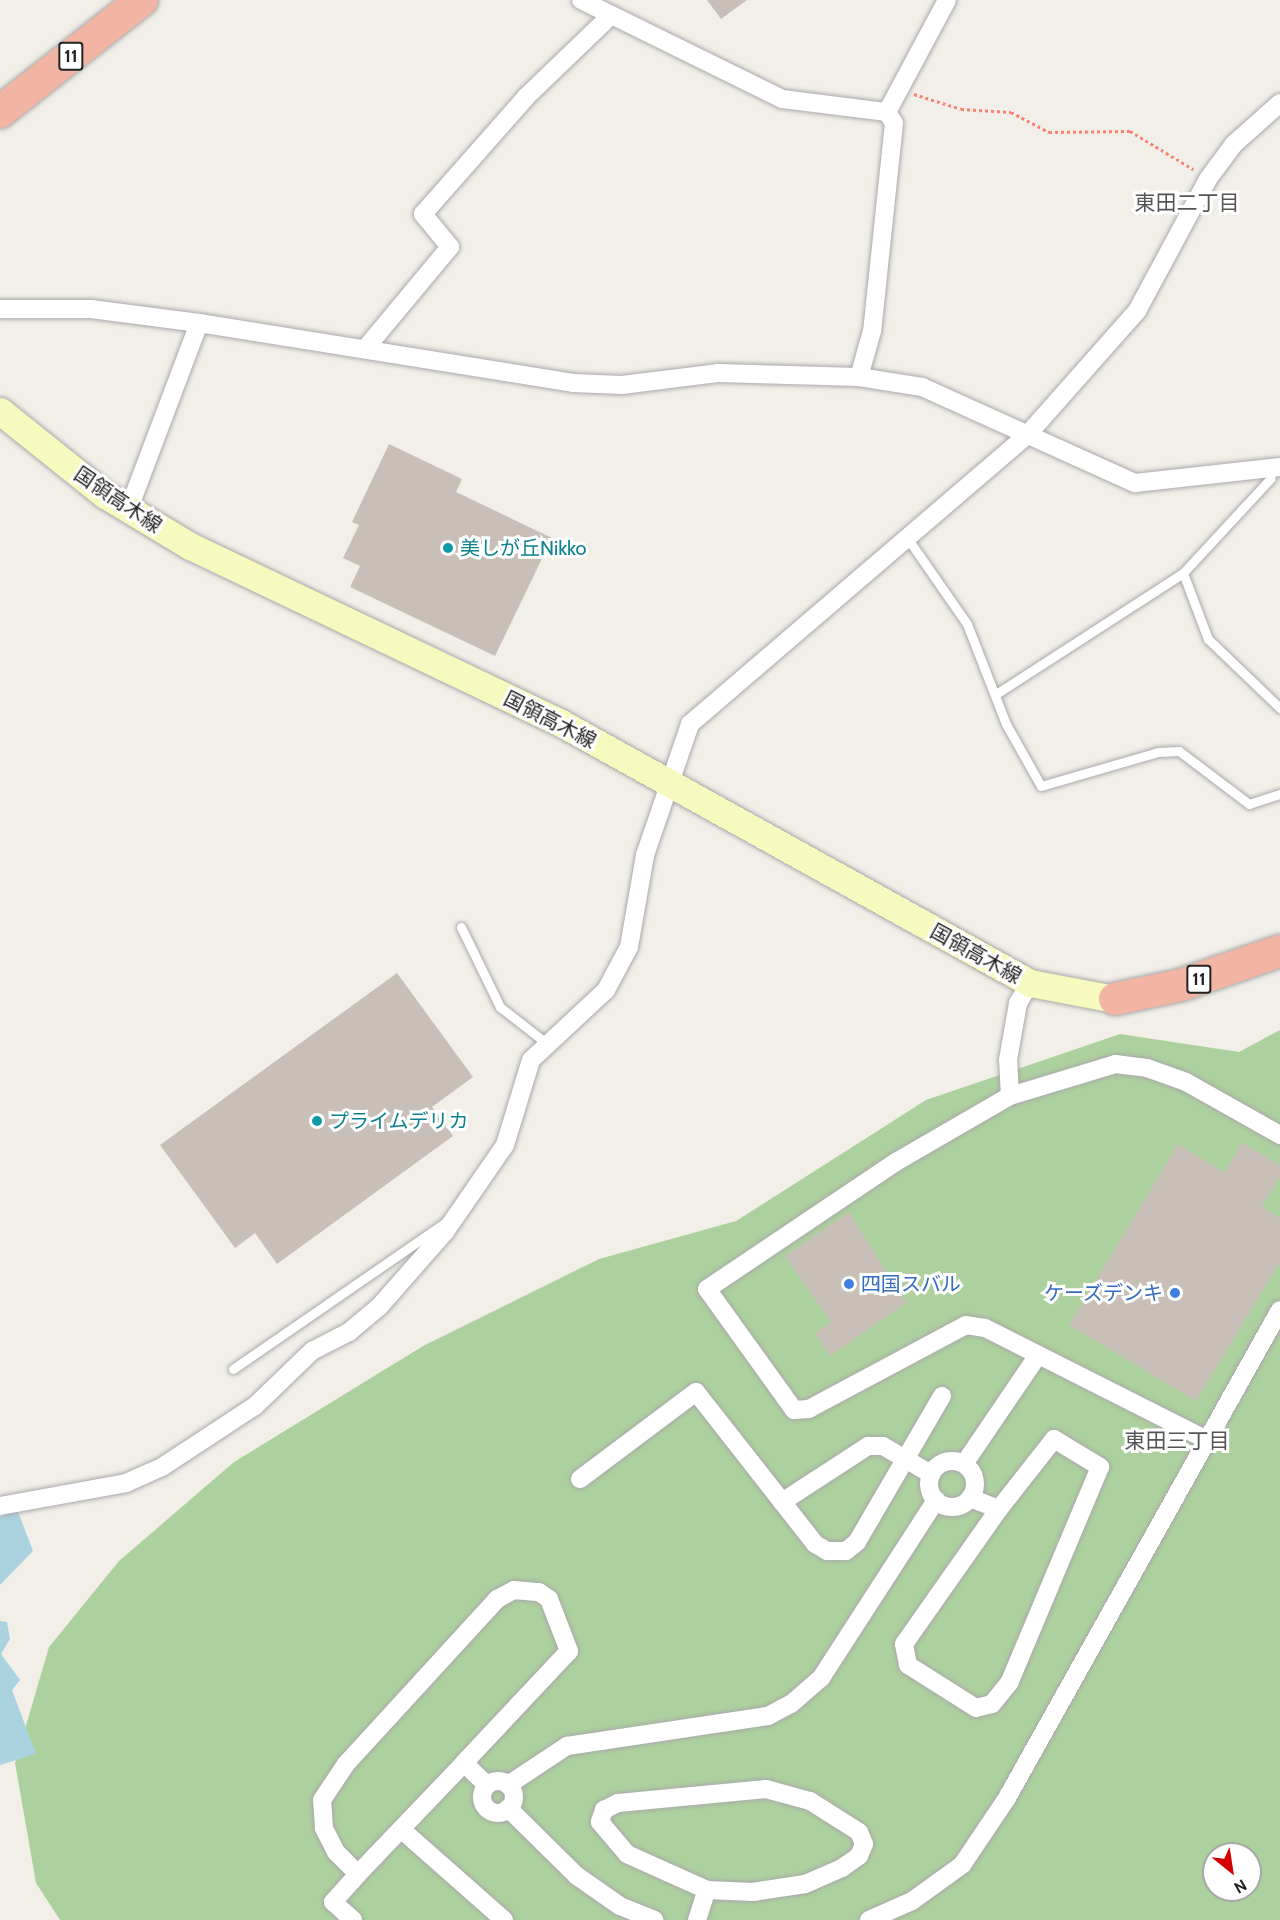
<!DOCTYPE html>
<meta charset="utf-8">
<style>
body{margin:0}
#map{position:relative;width:1280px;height:1920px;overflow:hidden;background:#f2efe9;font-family:Cabin,"Noto Sans JP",sans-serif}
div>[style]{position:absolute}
.forest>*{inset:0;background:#add19e}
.water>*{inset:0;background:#aad3df}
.building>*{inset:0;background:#c7bfb8}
.path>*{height:3px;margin-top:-1.5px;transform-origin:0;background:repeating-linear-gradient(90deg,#fa8072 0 3px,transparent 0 6px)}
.roads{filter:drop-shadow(0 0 2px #a9a9a9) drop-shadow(0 0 2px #a9a9a9)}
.service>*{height:9px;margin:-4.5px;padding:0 4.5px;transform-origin:4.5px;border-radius:4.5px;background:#fff}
.minor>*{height:18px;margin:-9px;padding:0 9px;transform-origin:9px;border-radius:9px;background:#fff}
.minor>.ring{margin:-9px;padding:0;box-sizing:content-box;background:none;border:18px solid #fff;border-radius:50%}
.secondary>*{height:27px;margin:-13.5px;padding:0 13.5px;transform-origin:13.5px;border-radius:13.5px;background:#f7fabf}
.trunk>*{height:32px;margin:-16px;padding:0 16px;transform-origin:16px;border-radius:16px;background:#f2b4a3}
.dots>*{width:16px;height:16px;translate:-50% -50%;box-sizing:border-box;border:3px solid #fff;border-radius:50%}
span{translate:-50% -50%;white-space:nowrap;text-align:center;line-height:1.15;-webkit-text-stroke:6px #fff;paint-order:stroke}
.shield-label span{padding:2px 4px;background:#fff;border:2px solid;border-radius:4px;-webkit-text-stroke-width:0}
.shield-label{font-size:18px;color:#222;font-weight:700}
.street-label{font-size:20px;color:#222}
.culture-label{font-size:20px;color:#0d838f}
.left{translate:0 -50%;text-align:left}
.shop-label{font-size:20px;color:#366cbe}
.right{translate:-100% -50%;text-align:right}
.neighbourhood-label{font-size:21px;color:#555}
.north{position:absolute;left:1202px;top:1842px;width:60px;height:60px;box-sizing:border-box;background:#fff;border:2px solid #a7a7a7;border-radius:50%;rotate:150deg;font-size:16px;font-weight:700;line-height:24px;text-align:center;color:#222}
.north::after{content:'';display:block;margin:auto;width:21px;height:27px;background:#d40000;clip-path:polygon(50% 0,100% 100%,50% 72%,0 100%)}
</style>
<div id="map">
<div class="forest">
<i style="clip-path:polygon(evenodd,1280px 1030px,1280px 1920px,60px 1920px,36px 1883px,15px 1763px,49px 1647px,119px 1561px,234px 1462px,423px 1346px,599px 1259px,736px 1221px,926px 1100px,1120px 1034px,1239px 1052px,1280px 1030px,1214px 1854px,1250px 1854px,1250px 1890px,1214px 1890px,1214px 1854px)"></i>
</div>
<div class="water">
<i style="clip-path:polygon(17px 1509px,33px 1551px,0 1585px,0 1517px)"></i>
<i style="clip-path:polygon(0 1621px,7px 1622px,10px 1639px,1px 1654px,20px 1680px,12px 1690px,36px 1754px,0 1765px)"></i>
</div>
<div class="building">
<i style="clip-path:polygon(707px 0,747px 0,721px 19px)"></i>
<i style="clip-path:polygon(389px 444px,462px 479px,456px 492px,552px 538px,495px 656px,350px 587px,360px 566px,343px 558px,359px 525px,352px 522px)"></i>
<i style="clip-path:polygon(397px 973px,473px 1077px,432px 1107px,453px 1136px,277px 1264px,255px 1233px,235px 1248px,160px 1145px)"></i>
<i style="clip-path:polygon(1242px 1143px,1280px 1165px,1280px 1177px,1262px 1207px,1280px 1218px,1280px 1262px,1196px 1401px,1069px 1325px,1178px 1144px,1224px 1172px)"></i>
<i style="clip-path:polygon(849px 1212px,906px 1303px,830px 1356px,815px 1333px,831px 1322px,785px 1256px)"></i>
</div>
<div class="path">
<i style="left:914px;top:94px;width:49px;rotate:17.7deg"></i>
<i style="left:961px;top:109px;width:50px;rotate:3.4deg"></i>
<i style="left:1011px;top:112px;width:43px;rotate:27.8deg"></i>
<i style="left:1049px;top:132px;width:81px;rotate:-0.7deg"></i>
<i style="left:1130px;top:131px;width:74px;rotate:31.1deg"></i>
</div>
<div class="roads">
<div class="service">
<i style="left:908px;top:539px;width:103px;rotate:55.2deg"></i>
<i style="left:967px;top:624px;width:107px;rotate:68.7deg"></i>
<i style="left:1006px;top:724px;width:71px;rotate:60.6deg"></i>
<i style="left:1041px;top:786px;width:122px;rotate:-16.2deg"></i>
<i style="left:1158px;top:752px;width:21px;rotate:-3deg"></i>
<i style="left:1179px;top:751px;width:88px;rotate:37.1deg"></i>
<i style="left:1249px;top:804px;width:33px;rotate:-18deg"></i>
<i style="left:1183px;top:573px;width:71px;rotate:69.3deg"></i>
<i style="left:1208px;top:639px;width:100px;rotate:43.8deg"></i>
<i style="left:996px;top:694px;width:223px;rotate:-32.9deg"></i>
<i style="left:1183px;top:573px;width:129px;rotate:-47.2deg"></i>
<i style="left:461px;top:927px;width:89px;rotate:64deg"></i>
<i style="left:500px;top:1007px;width:57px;rotate:37.9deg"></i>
<i style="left:233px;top:1369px;width:257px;rotate:-34.6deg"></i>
</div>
<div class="minor">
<i style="left:581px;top:0;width:224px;rotate:26.2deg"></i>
<i style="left:782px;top:99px;width:106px;rotate:7.1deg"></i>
<i style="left:887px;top:112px;width:13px;rotate:58deg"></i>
<i style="left:894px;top:123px;width:209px;rotate:96deg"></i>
<i style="left:872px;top:331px;width:48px;rotate:105.8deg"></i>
<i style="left:887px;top:112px;width:127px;rotate:-61.8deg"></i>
<i style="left:0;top:309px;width:91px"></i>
<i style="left:91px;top:309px;width:109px;rotate:7.4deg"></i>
<i style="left:199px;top:323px;width:379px;rotate:9.1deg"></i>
<i style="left:573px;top:383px;width:49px;rotate:2.3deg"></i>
<i style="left:622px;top:385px;width:97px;rotate:-7.1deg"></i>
<i style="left:718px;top:373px;width:141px;rotate:1.6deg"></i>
<i style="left:859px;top:377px;width:64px;rotate:9deg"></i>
<i style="left:922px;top:387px;width:234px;rotate:24.3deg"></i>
<i style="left:1135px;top:483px;width:146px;rotate:-6.3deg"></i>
<i style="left:365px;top:349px;width:133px;rotate:-50.2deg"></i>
<i style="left:450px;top:247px;width:43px;rotate:-129.3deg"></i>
<i style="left:423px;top:214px;width:156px;rotate:-48.6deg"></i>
<i style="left:526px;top:97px;width:115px;rotate:-43.9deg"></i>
<i style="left:128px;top:511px;width:201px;rotate:-69.3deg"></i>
<i style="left:1010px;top:1096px;width:36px;rotate:-93deg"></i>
<i style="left:1008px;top:1060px;width:58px;rotate:-80deg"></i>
<i style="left:1018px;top:1003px;width:23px;rotate:-59deg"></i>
<i style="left:1207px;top:1440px;width:249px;rotate:-153.2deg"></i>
<i style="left:985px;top:1328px;width:19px;rotate:-171deg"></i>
<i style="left:966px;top:1325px;width:178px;rotate:151.9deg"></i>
<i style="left:809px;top:1409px;width:15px;rotate:176deg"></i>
<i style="left:794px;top:1410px;width:149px;rotate:-125.7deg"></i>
<i style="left:707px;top:1289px;width:228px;rotate:-33.9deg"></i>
<i style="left:896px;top:1162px;width:132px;rotate:-30.1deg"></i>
<i style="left:1010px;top:1096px;width:110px;rotate:-16.9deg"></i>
<i style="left:1115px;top:1064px;width:32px;rotate:7deg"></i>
<i style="left:1147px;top:1068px;width:41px;rotate:19.7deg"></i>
<i style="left:1186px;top:1082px;width:108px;rotate:29.4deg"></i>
<i class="ring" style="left:929px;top:1461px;width:28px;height:28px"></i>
<i style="left:964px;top:1464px;width:132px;rotate:-55.8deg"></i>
<i style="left:580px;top:1479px;width:145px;rotate:-36.9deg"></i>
<i style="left:696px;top:1392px;width:193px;rotate:51.9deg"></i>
<i style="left:815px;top:1544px;width:14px;rotate:30deg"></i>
<i style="left:827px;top:1551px;width:19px"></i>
<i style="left:846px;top:1551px;width:14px;rotate:-39deg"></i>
<i style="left:857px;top:1542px;width:169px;rotate:-59.8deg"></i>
<i style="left:970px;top:1498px;width:31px;rotate:21deg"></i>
<i style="left:999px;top:1509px;width:89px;rotate:-51.8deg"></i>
<i style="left:1054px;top:1439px;width:54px;rotate:31.3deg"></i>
<i style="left:1100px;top:1467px;width:234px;rotate:112.8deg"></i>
<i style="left:1009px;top:1683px;width:27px;rotate:129deg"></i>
<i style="left:992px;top:1704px;width:16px;rotate:166deg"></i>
<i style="left:976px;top:1708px;width:80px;rotate:-147.7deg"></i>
<i style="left:908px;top:1665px;width:21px;rotate:-101deg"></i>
<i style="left:904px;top:1644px;width:165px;rotate:-54.9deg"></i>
<i style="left:782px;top:1502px;width:103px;rotate:-33.1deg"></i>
<i style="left:868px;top:1446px;width:15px"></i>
<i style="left:883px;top:1446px;width:56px;rotate:30.3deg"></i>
<i style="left:0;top:1506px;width:128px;rotate:-10.3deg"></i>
<i style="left:126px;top:1483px;width:39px;rotate:-24deg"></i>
<i style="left:162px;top:1467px;width:111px;rotate:-33.3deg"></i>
<i style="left:255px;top:1406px;width:79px;rotate:-44deg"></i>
<i style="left:312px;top:1351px;width:42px;rotate:-27.2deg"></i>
<i style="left:349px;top:1332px;width:39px;rotate:-40deg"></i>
<i style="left:379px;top:1307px;width:100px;rotate:-48.7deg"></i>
<i style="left:445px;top:1232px;width:106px;rotate:-55.4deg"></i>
<i style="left:505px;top:1145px;width:89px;rotate:-73deg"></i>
<i style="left:531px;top:1060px;width:103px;rotate:-43deg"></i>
<i style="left:606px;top:990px;width:49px;rotate:-61.9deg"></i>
<i style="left:629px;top:947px;width:93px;rotate:-80.1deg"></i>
<i style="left:645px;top:855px;width:139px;rotate:-71deg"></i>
<i style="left:690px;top:724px;width:447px;rotate:-40.6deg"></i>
<i style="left:1029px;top:433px;width:163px;rotate:-48.5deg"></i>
<i style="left:1137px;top:311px;width:150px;rotate:-61.7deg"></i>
<i style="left:1208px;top:179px;width:44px;rotate:-53.4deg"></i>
<i style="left:1234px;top:144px;width:62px;rotate:-41.7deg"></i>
<i class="ring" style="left:482px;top:1781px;width:14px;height:14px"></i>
<i style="left:508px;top:1785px;width:71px;rotate:-33.5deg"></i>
<i style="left:567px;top:1746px;width:203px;rotate:-8.5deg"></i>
<i style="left:768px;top:1716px;width:26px;rotate:-28deg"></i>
<i style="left:791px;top:1704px;width:40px;rotate:-41deg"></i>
<i style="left:821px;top:1678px;width:212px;rotate:-57.1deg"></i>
<i style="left:508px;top:1808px;width:97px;rotate:44.6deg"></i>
<i style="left:577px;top:1876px;width:52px;rotate:34.9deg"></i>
<i style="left:620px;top:1906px;width:37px;rotate:22deg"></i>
<i style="left:402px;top:1830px;width:136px;rotate:41.4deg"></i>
<i style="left:358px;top:1874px;width:153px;rotate:-46.3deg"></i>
<i style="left:464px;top:1763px;width:32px;rotate:44deg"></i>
<i style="left:353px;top:1920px;width:27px;rotate:-138deg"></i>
<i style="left:333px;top:1902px;width:38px;rotate:-48deg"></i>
<i style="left:358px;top:1874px;width:31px;rotate:-135deg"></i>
<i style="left:336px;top:1852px;width:27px;rotate:-117deg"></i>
<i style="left:324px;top:1828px;width:28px;rotate:-94deg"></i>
<i style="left:322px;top:1800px;width:43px;rotate:-56.3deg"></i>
<i style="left:346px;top:1764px;width:224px;rotate:-47.5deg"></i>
<i style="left:497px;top:1599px;width:19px;rotate:-28deg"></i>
<i style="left:514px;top:1590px;width:25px;rotate:5deg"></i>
<i style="left:539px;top:1592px;width:12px;rotate:35deg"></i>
<i style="left:549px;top:1599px;width:56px;rotate:69deg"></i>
<i style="left:569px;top:1651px;width:154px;rotate:133.2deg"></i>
<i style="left:697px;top:1920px;width:32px;rotate:-72deg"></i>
<i style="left:707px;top:1890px;width:88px;rotate:-155.8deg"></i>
<i style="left:627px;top:1854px;width:42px;rotate:-130.2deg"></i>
<i style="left:600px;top:1822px;width:13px;rotate:-72deg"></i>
<i style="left:604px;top:1810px;width:16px;rotate:-27deg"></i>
<i style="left:618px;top:1803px;width:149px;rotate:-5.4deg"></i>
<i style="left:766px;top:1789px;width:46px;rotate:15.3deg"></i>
<i style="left:810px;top:1801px;width:58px;rotate:32.3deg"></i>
<i style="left:859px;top:1832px;width:13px;rotate:67deg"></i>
<i style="left:864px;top:1844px;width:13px;rotate:113deg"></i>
<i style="left:859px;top:1856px;width:21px;rotate:145deg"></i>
<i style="left:842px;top:1868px;width:40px;rotate:156.6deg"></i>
<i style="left:805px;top:1884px;width:53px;rotate:171.3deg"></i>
<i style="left:753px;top:1892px;width:46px;rotate:-177.5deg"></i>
<i style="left:869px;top:1920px;width:47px;rotate:-23.8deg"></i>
<i style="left:912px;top:1901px;width:62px;rotate:-35.8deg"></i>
<i style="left:962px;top:1865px;width:81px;rotate:-56.1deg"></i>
<i style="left:1007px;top:1798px;width:559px;rotate:-60.78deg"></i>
</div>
<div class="secondary">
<i style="left:0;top:411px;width:134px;rotate:38.7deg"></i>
<i style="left:105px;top:495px;width:99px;rotate:31deg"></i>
<i style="left:190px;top:546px;width:411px;rotate:25.5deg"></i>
<i style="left:561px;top:723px;width:536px;rotate:29deg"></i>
<i style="left:1030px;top:983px;width:86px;rotate:10.7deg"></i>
</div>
<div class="trunk">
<i style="left:0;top:112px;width:181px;rotate:-38.3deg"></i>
<i style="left:1115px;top:999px;width:67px;rotate:-12deg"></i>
<i style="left:1181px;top:985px;width:105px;rotate:-19deg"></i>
</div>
</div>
<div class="dots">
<i style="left:448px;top:548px;background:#0f9aa8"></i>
<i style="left:317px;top:1121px;background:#0f9aa8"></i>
<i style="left:849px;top:1284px;background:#3f7fe0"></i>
<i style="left:1175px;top:1293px;background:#3f7fe0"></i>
</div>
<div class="shield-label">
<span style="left:71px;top:56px">11</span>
<span style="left:1199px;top:979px">11</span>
</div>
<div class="street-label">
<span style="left:118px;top:500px;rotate:34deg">国領高木線</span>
<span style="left:550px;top:720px;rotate:27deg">国領高木線</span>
<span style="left:976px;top:954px;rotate:29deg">国領高木線</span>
</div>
<div class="culture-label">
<span class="left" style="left:460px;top:548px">美しが丘Nikko</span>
<span class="left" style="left:329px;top:1121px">プライムデリカ</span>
</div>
<div class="shop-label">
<span class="left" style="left:861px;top:1284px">四国スバル</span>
<span class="right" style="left:1163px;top:1293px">ケーズデンキ</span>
</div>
<div class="neighbourhood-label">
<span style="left:1187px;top:203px">東田二丁目</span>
<span style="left:1177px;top:1441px">東田三丁目</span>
</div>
<div class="north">N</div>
</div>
